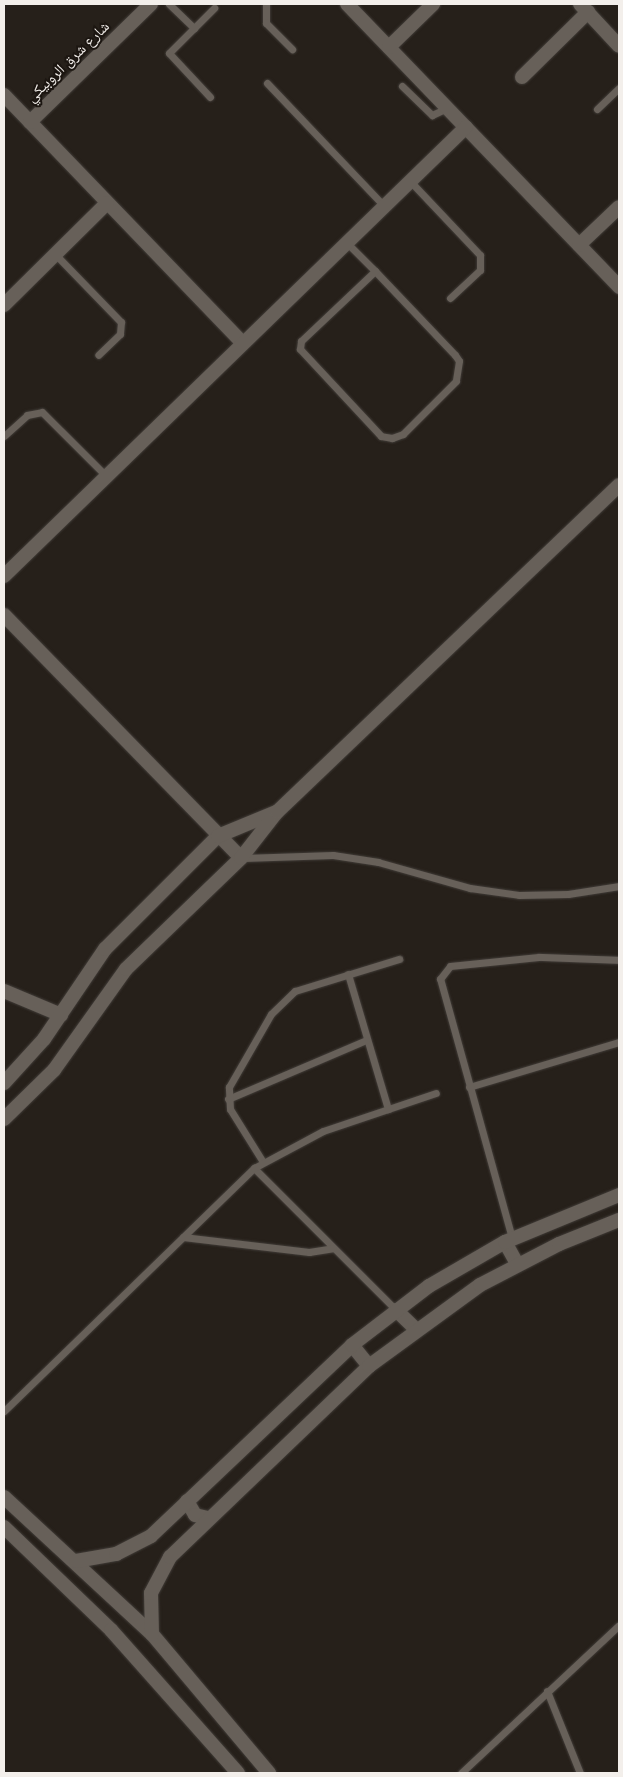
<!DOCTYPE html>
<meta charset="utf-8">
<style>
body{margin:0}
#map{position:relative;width:623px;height:1777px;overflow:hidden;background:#26201a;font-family:"Fira Sans","Noto Naskh Arabic",sans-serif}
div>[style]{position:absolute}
.roads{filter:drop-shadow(0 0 1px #413c38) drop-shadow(0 0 1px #413c38)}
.lane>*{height:7px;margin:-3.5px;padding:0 3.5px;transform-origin:3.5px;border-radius:3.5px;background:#676059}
.street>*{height:14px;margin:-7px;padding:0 7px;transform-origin:7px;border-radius:7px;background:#676059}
span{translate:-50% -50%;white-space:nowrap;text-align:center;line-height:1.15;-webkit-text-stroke:4px #1c1611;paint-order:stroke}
.street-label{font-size:15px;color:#f3efeb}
.frame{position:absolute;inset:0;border:5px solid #f3efeb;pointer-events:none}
</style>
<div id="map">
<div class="roads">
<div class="lane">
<i style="left:169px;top:4px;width:35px;rotate:44deg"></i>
<i style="left:266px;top:4px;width:19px;rotate:90deg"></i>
<i style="left:266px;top:23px;width:37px;rotate:45deg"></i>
<i style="left:267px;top:83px;width:170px;rotate:46.4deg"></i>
<i style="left:402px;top:86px;width:42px;rotate:44deg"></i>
<i style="left:432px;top:115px;width:17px;rotate:-25deg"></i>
<i style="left:210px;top:97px;width:60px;rotate:-133deg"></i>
<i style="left:169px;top:53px;width:64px;rotate:-45deg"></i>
<i style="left:597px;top:109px;width:30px;rotate:-44deg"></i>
<i style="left:410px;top:181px;width:102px;rotate:46.6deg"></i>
<i style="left:480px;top:255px;width:15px;rotate:90deg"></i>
<i style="left:480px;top:270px;width:41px;rotate:137deg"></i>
<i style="left:347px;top:243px;width:40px;rotate:45deg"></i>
<i style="left:375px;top:271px;width:116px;rotate:46.4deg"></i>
<i style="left:455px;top:355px;width:7px;rotate:56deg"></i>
<i style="left:459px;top:361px;width:20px;rotate:99deg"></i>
<i style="left:456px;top:381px;width:75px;rotate:135deg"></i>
<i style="left:403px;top:434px;width:12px;rotate:160deg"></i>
<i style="left:392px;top:438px;width:11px;rotate:-170deg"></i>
<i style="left:381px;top:436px;width:119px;rotate:-133deg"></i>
<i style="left:300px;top:349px;width:8px;rotate:-83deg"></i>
<i style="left:301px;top:341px;width:102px;rotate:-43.4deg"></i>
<i style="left:55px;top:254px;width:95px;rotate:45.9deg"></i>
<i style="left:121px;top:322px;width:12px;rotate:95deg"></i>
<i style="left:120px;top:334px;width:30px;rotate:136deg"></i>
<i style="left:4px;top:436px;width:31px;rotate:-42deg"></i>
<i style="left:27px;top:415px;width:15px;rotate:-11deg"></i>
<i style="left:42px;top:412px;width:91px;rotate:45deg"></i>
<i style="left:243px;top:858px;width:90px;rotate:-1.9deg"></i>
<i style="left:333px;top:855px;width:46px;rotate:8.8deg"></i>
<i style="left:378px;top:862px;width:96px;rotate:15.8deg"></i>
<i style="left:470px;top:888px;width:49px;rotate:8.1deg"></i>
<i style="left:519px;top:895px;width:49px;rotate:-1.2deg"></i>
<i style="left:568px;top:894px;width:52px;rotate:-8.9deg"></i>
<i style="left:348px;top:974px;width:141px;rotate:73.5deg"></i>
<i style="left:469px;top:1087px;width:157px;rotate:-16.7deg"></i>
<i style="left:228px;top:1099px;width:150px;rotate:-23.1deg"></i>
<i style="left:263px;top:1162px;width:62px;rotate:-121.9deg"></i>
<i style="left:230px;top:1109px;width:22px;rotate:-93deg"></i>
<i style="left:229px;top:1087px;width:84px;rotate:-60.1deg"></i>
<i style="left:271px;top:1014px;width:33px;rotate:-44deg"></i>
<i style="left:295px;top:991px;width:109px;rotate:-17.1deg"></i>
<i style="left:254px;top:1168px;width:201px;rotate:45deg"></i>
<i style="left:183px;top:1237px;width:127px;rotate:6.8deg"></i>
<i style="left:309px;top:1252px;width:24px;rotate:-9deg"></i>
<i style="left:512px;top:1238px;width:269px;rotate:-105.5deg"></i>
<i style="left:440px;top:979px;width:16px;rotate:-52deg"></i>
<i style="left:450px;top:966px;width:89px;rotate:-5.8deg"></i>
<i style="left:539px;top:957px;width:80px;rotate:2.1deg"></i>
<i style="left:4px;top:1411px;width:349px;rotate:-44.2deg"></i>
<i style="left:254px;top:1168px;width:78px;rotate:-28.2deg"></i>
<i style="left:323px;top:1131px;width:119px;rotate:-18.6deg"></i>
<i style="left:547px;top:1691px;width:88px;rotate:68.1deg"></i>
<i style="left:461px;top:1773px;width:216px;rotate:-43.1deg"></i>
</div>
<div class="street">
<i style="left:347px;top:4px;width:393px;rotate:46.1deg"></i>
<i style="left:580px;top:4px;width:57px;rotate:47.1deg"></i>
<i style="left:389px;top:47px;width:62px;rotate:-44.3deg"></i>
<i style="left:522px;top:77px;width:93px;rotate:-44.6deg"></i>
<i style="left:4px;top:95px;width:344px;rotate:46.1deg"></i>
<i style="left:30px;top:122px;width:169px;rotate:-44.3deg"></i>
<i style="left:579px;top:245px;width:55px;rotate:-43.5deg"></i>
<i style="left:4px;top:305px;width:145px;rotate:-44.7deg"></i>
<i style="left:4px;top:576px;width:644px;rotate:-44.18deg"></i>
<i style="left:4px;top:615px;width:339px;rotate:45.7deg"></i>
<i style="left:4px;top:991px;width:62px;rotate:22.8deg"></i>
<i style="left:4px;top:1083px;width:59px;rotate:-47.7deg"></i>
<i style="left:44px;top:1039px;width:109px;rotate:-55.9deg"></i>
<i style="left:105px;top:949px;width:160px;rotate:-45deg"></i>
<i style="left:218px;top:836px;width:63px;rotate:-22.5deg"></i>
<i style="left:4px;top:1119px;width:70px;rotate:-44.4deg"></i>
<i style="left:54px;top:1070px;width:124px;rotate:-54.5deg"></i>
<i style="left:126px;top:969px;width:160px;rotate:-44deg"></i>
<i style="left:241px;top:858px;width:58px;rotate:-52deg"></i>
<i style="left:277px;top:812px;width:473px;rotate:-43.7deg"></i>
<i style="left:505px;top:1242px;width:25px;rotate:61deg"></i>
<i style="left:396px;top:1310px;width:28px;rotate:44deg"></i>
<i style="left:352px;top:1345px;width:27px;rotate:51deg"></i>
<i style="left:4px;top:1497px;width:202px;rotate:42.8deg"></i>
<i style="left:152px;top:1634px;width:182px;rotate:49.9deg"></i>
<i style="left:187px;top:1501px;width:16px;rotate:60deg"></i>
<i style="left:195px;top:1515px;width:12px;rotate:14deg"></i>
<i style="left:4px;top:1527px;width:149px;rotate:43.9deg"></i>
<i style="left:111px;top:1630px;width:191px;rotate:48.4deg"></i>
<i style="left:76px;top:1561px;width:41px;rotate:-9.9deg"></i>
<i style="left:116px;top:1554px;width:39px;rotate:-27deg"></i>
<i style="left:151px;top:1536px;width:277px;rotate:-43.5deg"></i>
<i style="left:352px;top:1345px;width:97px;rotate:-37.5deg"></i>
<i style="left:429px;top:1286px;width:88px;rotate:-30.1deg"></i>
<i style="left:505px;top:1242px;width:123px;rotate:-22.4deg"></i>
<i style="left:152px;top:1634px;width:41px;rotate:-91.4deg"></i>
<i style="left:151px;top:1593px;width:41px;rotate:-62.2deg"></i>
<i style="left:170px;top:1557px;width:276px;rotate:-43.8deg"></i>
<i style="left:369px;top:1366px;width:137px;rotate:-36.1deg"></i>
<i style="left:480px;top:1285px;width:89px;rotate:-27.4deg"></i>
<i style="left:559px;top:1244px;width:65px;rotate:-21.8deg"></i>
</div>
</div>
<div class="street-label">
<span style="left:68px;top:62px;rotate:-44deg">شارع شرق الروبيكي</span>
</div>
<div class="frame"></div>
</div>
